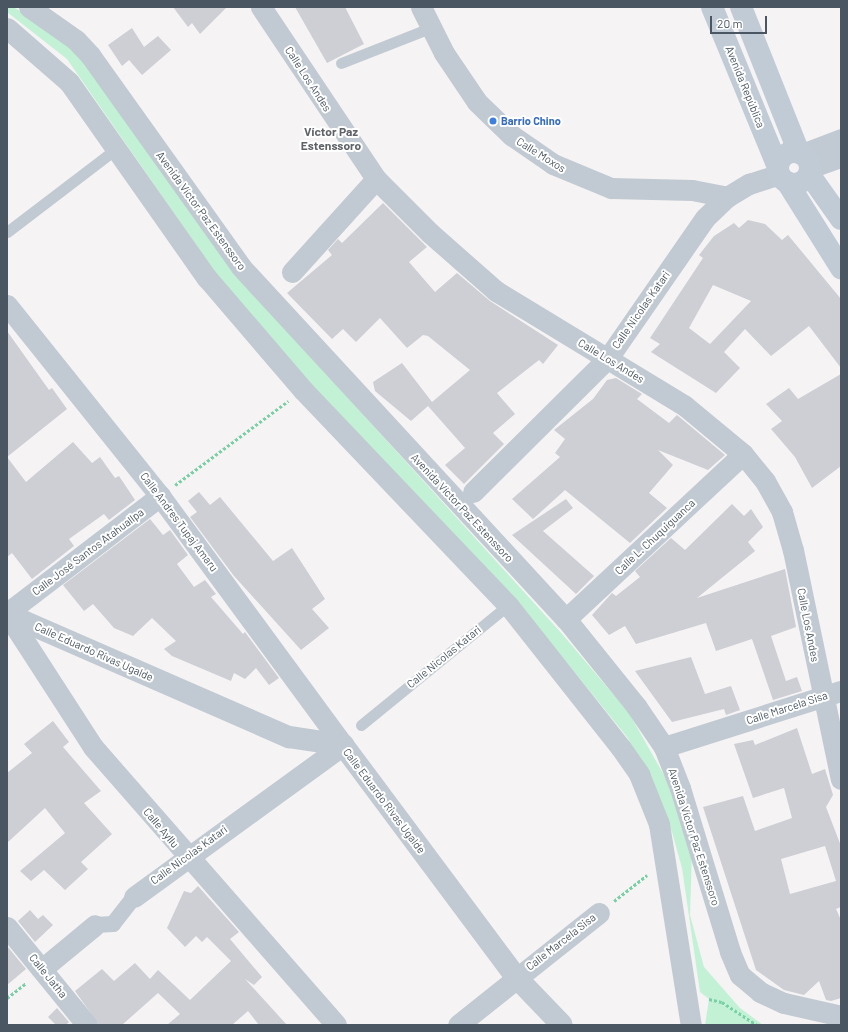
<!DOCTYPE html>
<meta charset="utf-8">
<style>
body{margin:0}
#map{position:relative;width:848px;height:1032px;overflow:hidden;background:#f5f3f3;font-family:Barlow,sans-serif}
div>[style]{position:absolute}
.green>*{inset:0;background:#c3f1d5}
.building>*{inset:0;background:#cdcfd5}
.path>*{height:2.5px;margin-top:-1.25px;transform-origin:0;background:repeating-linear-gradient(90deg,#7ad0a6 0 3px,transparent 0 5px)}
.service>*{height:11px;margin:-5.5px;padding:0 5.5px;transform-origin:5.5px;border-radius:5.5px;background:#c1cad2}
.pedestrian>*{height:16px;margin:-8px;padding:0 8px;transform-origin:8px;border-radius:8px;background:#c1cad2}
.minor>*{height:21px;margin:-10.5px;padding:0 10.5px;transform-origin:10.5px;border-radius:10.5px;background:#c1cad2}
.tertiary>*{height:22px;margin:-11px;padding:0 11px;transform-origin:11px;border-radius:11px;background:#c1cad2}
.secondary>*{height:22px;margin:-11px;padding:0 11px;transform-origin:11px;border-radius:11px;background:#c1cbd6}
.secondary>.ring{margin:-11px;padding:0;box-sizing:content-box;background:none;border:22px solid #c1cbd6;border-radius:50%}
.dots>*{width:11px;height:11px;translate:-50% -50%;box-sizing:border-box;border:2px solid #fff;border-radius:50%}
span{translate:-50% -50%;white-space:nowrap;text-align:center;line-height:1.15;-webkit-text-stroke:4px #fff;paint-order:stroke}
.street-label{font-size:11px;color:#4a5661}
.shop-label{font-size:11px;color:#366cbe;font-weight:700}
.left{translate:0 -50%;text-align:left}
.neighbourhood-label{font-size:12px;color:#5f6368;font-weight:700}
.frame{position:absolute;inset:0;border:8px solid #4a5661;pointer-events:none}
.scale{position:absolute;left:710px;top:16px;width:57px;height:18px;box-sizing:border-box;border:2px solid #4a5661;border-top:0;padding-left:5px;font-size:12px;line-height:14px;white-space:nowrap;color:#4a5661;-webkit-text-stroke:3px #fff;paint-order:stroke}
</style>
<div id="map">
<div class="green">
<i style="clip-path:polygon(7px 7px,13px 7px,53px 30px,77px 48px,242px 281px,563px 635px,629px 713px,669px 784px,692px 851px,690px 915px,704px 967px,740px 1008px,763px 1025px,705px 1025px,709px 999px,700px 992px,682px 868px,672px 832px,655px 787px,627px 737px,563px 658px,306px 380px,217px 275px,67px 59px,7px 12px)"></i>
</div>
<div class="building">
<i style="clip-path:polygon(173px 7px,227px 7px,200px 34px,192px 23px,188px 27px)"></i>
<i style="clip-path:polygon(295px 7px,345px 7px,364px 44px,327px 63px)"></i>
<i style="clip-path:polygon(132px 28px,144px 47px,158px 36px,171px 50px,142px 75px,129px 60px,122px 66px,108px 45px)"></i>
<i style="clip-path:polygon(383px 203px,427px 247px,409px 262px,435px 292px,457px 273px,490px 301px,558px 345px,543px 364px,539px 360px,497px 393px,515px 414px,493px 433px,504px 444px,464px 484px,445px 465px,465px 448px,428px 406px,411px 421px,375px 391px,373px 382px,402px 363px,432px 402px,470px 370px,428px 336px,423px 335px,407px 348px,380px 318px,356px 342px,343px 329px,332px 339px,287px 293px,332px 255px,328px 250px,338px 239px,342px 243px)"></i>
<i style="clip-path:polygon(evenodd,748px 220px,765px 224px,782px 240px,788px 235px,841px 299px,841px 368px,809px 326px,771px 356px,745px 329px,724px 352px,740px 368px,716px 393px,651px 352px,660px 344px,650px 338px,703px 258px,699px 255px,714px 236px,734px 223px,739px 228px,748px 220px,713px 285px,751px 301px,710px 344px,689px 328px,713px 285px)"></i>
<i style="clip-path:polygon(7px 331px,49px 390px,52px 388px,67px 409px,7px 457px)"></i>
<i style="clip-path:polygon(841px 374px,841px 466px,812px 488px,795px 457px,771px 429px,782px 421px,766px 404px,789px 388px,798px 399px)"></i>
<i style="clip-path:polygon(616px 378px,642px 394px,637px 399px,669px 423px,677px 415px,725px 455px,708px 470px,658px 450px,673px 465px,649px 493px,667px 508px,630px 543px,565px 490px,533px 519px,512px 499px,560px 457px,555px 453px,565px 439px,554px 430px,593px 399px,607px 380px)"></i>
<i style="clip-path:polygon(73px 442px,92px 463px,100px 457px,115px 478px,119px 476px,135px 500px,109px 520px,104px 514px,69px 539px,74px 546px,32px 579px,12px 553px,7px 557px,7px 457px,26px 482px)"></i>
<i style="clip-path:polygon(199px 492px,210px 505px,220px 497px,273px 561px,292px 548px,307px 571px,325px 599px,312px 609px,329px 628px,301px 650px,234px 576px,190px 517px,197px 512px,188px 501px)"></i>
<i style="clip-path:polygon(566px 499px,573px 508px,543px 531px,594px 576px,576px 594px,512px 535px)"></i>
<i style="clip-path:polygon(732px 504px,744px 516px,751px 509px,763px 527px,748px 542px,755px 551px,697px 598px,785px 569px,796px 627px,771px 636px,786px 681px,797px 677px,802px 691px,773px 700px,752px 639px,716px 651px,706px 623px,636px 644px,625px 626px,609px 635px,592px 615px,612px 593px,616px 596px,640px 577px,635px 571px,671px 538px,685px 550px)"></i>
<i style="clip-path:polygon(150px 519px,163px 535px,170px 530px,188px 555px,177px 564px,194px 587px,205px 580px,216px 594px,211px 597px,243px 634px,245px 632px,279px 678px,269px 685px,256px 668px,245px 679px,234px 673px,231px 681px,172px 656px,164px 649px,176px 641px,152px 618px,133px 636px,114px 628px,93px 604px,84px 611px,63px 585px)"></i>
<i style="clip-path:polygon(691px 657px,705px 694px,731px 686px,740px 710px,726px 715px,724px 709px,672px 722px,635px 671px)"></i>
<i style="clip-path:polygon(53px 721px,69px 742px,63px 747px,101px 791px,84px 803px,112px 834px,81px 862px,88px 869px,65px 890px,44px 870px,31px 881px,20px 871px,65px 833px,45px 808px,7px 843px,7px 773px,32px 753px,24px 744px)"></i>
<i style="clip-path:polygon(evenodd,797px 728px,812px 774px,825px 769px,833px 795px,826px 807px,841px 846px,841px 907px,836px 909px,841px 920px,841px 998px,831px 1001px,826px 1000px,819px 981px,804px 995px,784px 990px,756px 970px,703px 807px,743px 796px,755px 831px,792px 818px,784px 788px,753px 798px,734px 744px,753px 740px,755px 745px,797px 728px,825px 846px,836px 881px,790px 894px,781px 859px,825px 846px)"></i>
<i style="clip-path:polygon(198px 886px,239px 932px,230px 939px,262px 977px,254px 985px,245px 979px,287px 1025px,259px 1025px,248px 1011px,232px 1025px,167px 1025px,180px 1014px,158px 993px,122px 1025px,99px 1025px,75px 991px,102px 969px,114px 981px,135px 963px,150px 979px,158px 970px,190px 1000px,231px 961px,207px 937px,202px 942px,196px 936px,185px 947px,167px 928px,184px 891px,191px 893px)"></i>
<i style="clip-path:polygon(30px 910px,38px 919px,43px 915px,53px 925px,35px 942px,18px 921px)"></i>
<i style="clip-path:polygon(7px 946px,26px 969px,7px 985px)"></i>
<i style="clip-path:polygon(57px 1008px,69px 1022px,66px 1025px,56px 1025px,48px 1017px)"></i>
</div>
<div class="path">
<i style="left:175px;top:485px;width:141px;rotate:-36.6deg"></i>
<i style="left:614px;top:901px;width:42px;rotate:-38.2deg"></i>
<i style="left:7px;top:998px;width:24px;rotate:-38deg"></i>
<i style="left:709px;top:999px;width:13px;rotate:13deg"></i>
<i style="left:722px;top:1002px;width:42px;rotate:33.3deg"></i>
</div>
<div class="service">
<i style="left:341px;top:63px;width:96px;rotate:-21.5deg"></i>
<i style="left:7px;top:232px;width:137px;rotate:-37.3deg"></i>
<i style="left:361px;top:725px;width:190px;rotate:-39.2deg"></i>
</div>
<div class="pedestrian">
<i style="left:95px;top:925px;width:18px;rotate:-3deg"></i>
<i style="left:113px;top:924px;width:34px;rotate:-52deg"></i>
</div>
<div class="minor">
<i style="left:29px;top:7px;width:57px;rotate:35.1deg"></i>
<i style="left:76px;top:40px;width:21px;rotate:47deg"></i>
<i style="left:90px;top:55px;width:260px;rotate:54.5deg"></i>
<i style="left:241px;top:267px;width:479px;rotate:47.3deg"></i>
<i style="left:566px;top:619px;width:112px;rotate:51.2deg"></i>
<i style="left:636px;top:706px;width:50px;rotate:55.7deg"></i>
<i style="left:664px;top:747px;width:44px;rotate:68.7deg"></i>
<i style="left:680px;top:788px;width:171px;rotate:73deg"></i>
<i style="left:730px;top:952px;width:25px;rotate:67deg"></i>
<i style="left:740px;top:975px;width:26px;rotate:40deg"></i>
<i style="left:760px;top:992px;width:26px;rotate:25deg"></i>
<i style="left:784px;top:1003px;width:58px;rotate:12.8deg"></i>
<i style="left:261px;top:7px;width:207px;rotate:56.2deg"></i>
<i style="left:376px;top:179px;width:76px;rotate:45deg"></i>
<i style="left:430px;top:233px;width:88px;rotate:41.3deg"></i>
<i style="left:496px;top:291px;width:221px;rotate:31.3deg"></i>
<i style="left:685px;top:406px;width:75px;rotate:39.6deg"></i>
<i style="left:743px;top:454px;width:35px;rotate:51deg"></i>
<i style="left:765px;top:481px;width:35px;rotate:61deg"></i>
<i style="left:782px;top:512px;width:40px;rotate:74deg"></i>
<i style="left:793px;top:550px;width:234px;rotate:78.2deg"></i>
<i style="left:421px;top:7px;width:51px;rotate:63.4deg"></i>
<i style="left:444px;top:53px;width:59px;rotate:56deg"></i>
<i style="left:477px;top:102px;width:47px;rotate:44.1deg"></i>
<i style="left:511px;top:135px;width:51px;rotate:34.6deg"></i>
<i style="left:553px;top:164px;width:63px;rotate:22.5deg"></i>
<i style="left:611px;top:188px;width:81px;rotate:1.4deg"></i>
<i style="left:692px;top:190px;width:36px;rotate:11deg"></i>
<i style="left:7px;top:28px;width:82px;rotate:41.1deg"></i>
<i style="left:69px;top:82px;width:240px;rotate:54.9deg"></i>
<i style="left:207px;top:278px;width:148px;rotate:49.4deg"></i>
<i style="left:303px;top:390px;width:297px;rotate:46.4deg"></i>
<i style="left:508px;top:605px;width:182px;rotate:51.7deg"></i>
<i style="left:621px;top:748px;width:32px;rotate:55deg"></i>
<i style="left:639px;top:774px;width:54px;rotate:68.2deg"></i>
<i style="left:659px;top:824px;width:204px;rotate:81deg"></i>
<i style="left:802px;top:154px;width:42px;rotate:-21deg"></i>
<i style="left:810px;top:168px;width:33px;rotate:-20deg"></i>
<i style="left:292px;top:272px;width:125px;rotate:-47.9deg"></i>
<i style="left:7px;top:305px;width:245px;rotate:51.3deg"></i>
<i style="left:160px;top:496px;width:309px;rotate:53.7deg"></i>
<i style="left:343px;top:745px;width:258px;rotate:144deg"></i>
<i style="left:473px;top:492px;width:190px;rotate:-44.8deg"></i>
<i style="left:608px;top:358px;width:170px;rotate:-55.3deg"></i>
<i style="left:705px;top:218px;width:30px;rotate:-44deg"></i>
<i style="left:727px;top:197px;width:26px;rotate:-31deg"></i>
<i style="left:749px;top:184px;width:32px;rotate:-18deg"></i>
<i style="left:7px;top:613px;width:193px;rotate:-37.4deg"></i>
<i style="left:7px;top:614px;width:158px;rotate:57.1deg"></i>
<i style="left:93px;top:747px;width:369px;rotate:48.8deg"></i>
<i style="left:566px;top:619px;width:242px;rotate:-43deg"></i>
<i style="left:664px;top:747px;width:186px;rotate:-17.6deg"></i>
<i style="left:7px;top:927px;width:127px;rotate:50.8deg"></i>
<i style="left:43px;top:968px;width:67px;rotate:-39.6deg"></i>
<i style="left:458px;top:1025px;width:180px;rotate:-38.5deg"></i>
</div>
<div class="tertiary">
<i style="left:7px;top:614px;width:308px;rotate:23.6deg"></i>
<i style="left:289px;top:737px;width:55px;rotate:8.4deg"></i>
<i style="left:343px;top:745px;width:289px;rotate:53.3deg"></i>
<i style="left:516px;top:977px;width:66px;rotate:46.2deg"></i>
</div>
<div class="secondary">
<i style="left:712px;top:7px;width:173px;rotate:67.6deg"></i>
<i style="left:741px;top:7px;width:157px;rotate:68.3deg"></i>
<i class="ring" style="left:778px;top:152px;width:10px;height:10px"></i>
<i style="left:809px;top:174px;width:55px;rotate:54.6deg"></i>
<i style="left:787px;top:182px;width:102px;rotate:57.9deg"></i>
</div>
<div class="dots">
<i style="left:493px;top:121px;background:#3f7fe0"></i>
</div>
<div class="street-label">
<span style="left:308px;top:79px;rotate:57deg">Calle Los Andes</span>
<span style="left:745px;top:87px;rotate:68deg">Avenida República</span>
<span style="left:541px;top:155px;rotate:32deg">Calle Moxos</span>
<span style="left:201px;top:211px;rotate:54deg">Avenida Víctor Paz Estenssoro</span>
<span style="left:641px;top:310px;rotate:-55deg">Calle Nicolas Katari</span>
<span style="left:611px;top:361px;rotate:31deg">Calle Los Andes</span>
<span style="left:462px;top:508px;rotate:47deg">Avenida Víctor Paz Estenssoro</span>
<span style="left:179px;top:522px;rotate:53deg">Calle Andres Tupaj Amaru</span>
<span style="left:655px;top:537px;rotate:-43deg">Calle L. Chuquiguanca</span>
<span style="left:88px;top:552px;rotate:-37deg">Calle José Santos Atahuallpa</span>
<span style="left:808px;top:625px;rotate:79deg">Calle Los Andes</span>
<span style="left:94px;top:652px;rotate:24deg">Calle Eduardo Rivas Ugalde</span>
<span style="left:444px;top:657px;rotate:-39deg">Calle Nicolas Katari</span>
<span style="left:787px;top:708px;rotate:-18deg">Calle Marcela Sisa</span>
<span style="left:384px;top:801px;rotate:53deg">Calle Eduardo Rivas Ugalde</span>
<span style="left:161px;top:828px;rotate:50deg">Calle Ayllu</span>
<span style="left:694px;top:837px;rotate:72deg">Avenida Víctor Paz Estenssoro</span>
<span style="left:189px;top:855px;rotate:-36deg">Calle Nicolas Katari</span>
<span style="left:561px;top:942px;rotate:-38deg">Calle Marcela Sisa</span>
<span style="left:48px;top:976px;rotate:51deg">Calle Jatha</span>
</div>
<div class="shop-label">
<span class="left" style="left:501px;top:121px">Barrio Chino</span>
</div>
<div class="neighbourhood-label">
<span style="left:331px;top:139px">Víctor Paz<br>Estenssoro</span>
</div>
<div class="frame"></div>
<div class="scale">20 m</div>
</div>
